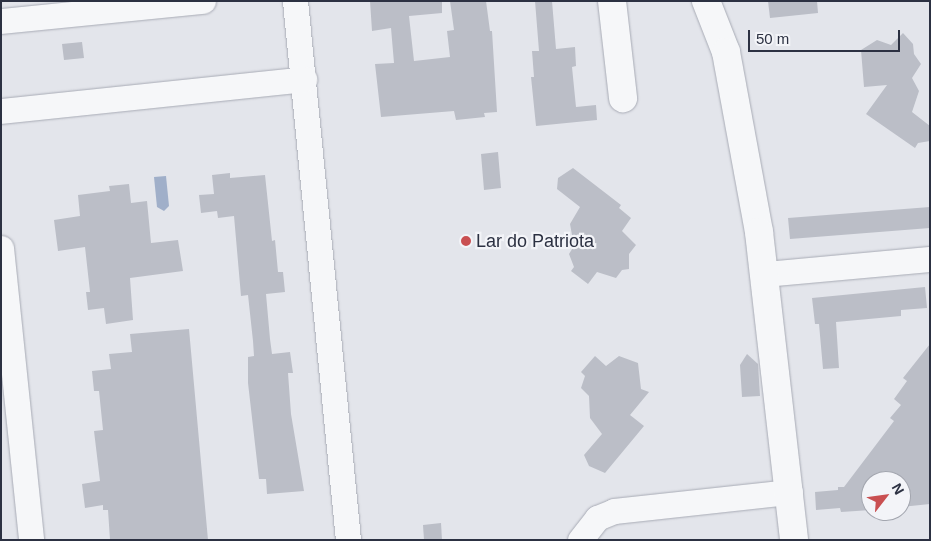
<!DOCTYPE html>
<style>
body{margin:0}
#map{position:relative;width:931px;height:541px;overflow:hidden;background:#e3e5eb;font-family:Helvetica,sans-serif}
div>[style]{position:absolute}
.water>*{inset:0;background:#a0afc9}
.building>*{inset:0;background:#bbbec7}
.roads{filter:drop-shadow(0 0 1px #a8abb5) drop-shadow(0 0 1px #a8abb5)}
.minor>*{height:25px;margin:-12.5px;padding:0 12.5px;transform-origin:12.5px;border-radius:12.5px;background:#f6f7f9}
.tertiary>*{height:28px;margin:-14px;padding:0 14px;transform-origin:14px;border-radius:14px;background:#f6f7f9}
.dots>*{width:14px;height:14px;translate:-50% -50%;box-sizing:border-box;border:2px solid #f3f4f8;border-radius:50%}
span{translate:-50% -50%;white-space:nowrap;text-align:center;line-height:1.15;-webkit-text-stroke:4.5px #f3f4f8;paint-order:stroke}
.poi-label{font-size:18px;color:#2c3142}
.left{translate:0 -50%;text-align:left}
.frame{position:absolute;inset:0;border:2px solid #2c3142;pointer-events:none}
.north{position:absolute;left:861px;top:471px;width:50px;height:50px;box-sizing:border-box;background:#f3f4f8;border:1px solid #a3a6af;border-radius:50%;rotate:60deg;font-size:14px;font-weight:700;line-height:20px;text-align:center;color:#2c3142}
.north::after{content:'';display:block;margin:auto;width:18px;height:22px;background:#c94f51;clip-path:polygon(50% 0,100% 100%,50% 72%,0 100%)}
.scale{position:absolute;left:748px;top:30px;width:152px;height:22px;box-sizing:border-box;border:2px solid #2c3142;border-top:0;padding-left:6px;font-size:15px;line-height:18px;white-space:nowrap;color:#2c3142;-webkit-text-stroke:4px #f3f4f8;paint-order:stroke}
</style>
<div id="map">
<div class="water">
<i style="clip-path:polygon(166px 176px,169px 206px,164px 211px,157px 207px,154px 177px)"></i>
</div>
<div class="building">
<i style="clip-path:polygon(370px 1px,442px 1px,442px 13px,409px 16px,414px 61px,450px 57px,447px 31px,454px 30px,450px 1px,486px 1px,490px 31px,492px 31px,497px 112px,484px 113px,485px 117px,456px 120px,454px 111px,381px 117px,375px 64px,394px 63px,391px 28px,372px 31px)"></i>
<i style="clip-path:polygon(535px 1px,552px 1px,556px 49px,575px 47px,576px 66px,572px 67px,576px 107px,596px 105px,597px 120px,536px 126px,531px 77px,534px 77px,532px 51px,539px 51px)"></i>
<i style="clip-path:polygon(768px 1px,817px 1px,818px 13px,770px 18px)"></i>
<i style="clip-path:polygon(903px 33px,913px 44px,914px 54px,921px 64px,912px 78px,919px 91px,912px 112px,930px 126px,930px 141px,918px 143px,915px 148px,866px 114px,887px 85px,864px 87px,861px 50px,877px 40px,891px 45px)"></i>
<i style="clip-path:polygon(82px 42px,84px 58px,64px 60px,62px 44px)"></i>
<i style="clip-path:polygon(498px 152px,501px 188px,484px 190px,481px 154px)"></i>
<i style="clip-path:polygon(573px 168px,621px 205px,619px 208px,631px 218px,622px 231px,636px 245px,629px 254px,629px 269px,622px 270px,616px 278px,597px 272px,588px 284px,571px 271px,574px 267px,569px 254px,574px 246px,570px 224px,580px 207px,557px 189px,558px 178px)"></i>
<i style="clip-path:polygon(230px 173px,230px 178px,265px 175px,272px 241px,275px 240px,278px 272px,283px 272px,285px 292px,266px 294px,270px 339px,272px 354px,290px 352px,293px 373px,288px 373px,291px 414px,304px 491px,267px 494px,266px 479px,259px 479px,248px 383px,248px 357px,254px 356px,253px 341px,248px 295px,241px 296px,234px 216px,218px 218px,217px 211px,201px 213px,199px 195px,214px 194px,212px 175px)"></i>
<i style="clip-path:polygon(129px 184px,131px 203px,147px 201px,151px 243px,178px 240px,183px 271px,130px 278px,133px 320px,106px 324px,104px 308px,88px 310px,86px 292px,90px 292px,85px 247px,58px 251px,54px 220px,80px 216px,78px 195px,110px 191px,109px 186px)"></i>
<i style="clip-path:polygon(930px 207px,930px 228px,790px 239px,788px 218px)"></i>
<i style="clip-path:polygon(925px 287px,927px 308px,901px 310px,901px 316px,836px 322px,839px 368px,823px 369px,819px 324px,815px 324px,812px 298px)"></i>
<i style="clip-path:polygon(189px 329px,208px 540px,110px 540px,108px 510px,103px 510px,103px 505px,85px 508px,82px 484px,100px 481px,94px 431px,103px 430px,99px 391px,94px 391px,92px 371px,111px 369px,109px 354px,132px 352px,130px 334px)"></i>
<i style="clip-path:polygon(930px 344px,930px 504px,901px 507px,901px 481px,871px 481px,871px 510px,841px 512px,840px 508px,816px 510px,815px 492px,838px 490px,838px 487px,844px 487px,894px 421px,890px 418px,901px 405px,894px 399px,907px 381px,903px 378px)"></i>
<i style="clip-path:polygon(747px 354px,758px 364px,760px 396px,742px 397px,740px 365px)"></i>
<i style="clip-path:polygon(595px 356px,606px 366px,619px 356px,638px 363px,641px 389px,649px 392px,630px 415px,644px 426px,605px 473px,589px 466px,584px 455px,602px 434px,590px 418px,589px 396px,581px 388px,585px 376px,581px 372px)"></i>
<i style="clip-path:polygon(441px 523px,442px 540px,424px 540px,423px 525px)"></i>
</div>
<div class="roads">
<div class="minor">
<i style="left:295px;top:1px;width:542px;rotate:84.38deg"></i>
<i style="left:1px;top:21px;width:203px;rotate:-5.7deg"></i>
<i style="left:1px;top:111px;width:305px;rotate:-6deg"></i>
<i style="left:1px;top:248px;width:294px;rotate:84.1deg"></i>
<i style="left:765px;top:274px;width:166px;rotate:-5.2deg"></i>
<i style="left:580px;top:540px;width:28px;rotate:-52deg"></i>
<i style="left:597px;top:518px;width:18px;rotate:-22deg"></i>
<i style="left:614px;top:511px;width:177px;rotate:-6.2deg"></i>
</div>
<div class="tertiary">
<i style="left:612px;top:1px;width:98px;rotate:83.5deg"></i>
<i style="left:706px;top:1px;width:55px;rotate:68.6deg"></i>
<i style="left:726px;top:52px;width:183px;rotate:79.6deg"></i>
<i style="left:759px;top:232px;width:310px;rotate:83.5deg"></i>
</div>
</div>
<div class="dots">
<i style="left:466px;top:241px;background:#c94f51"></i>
</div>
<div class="poi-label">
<span class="left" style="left:476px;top:241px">Lar do Patriota</span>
</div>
<div class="frame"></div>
<div class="north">N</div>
<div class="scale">50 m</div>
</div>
